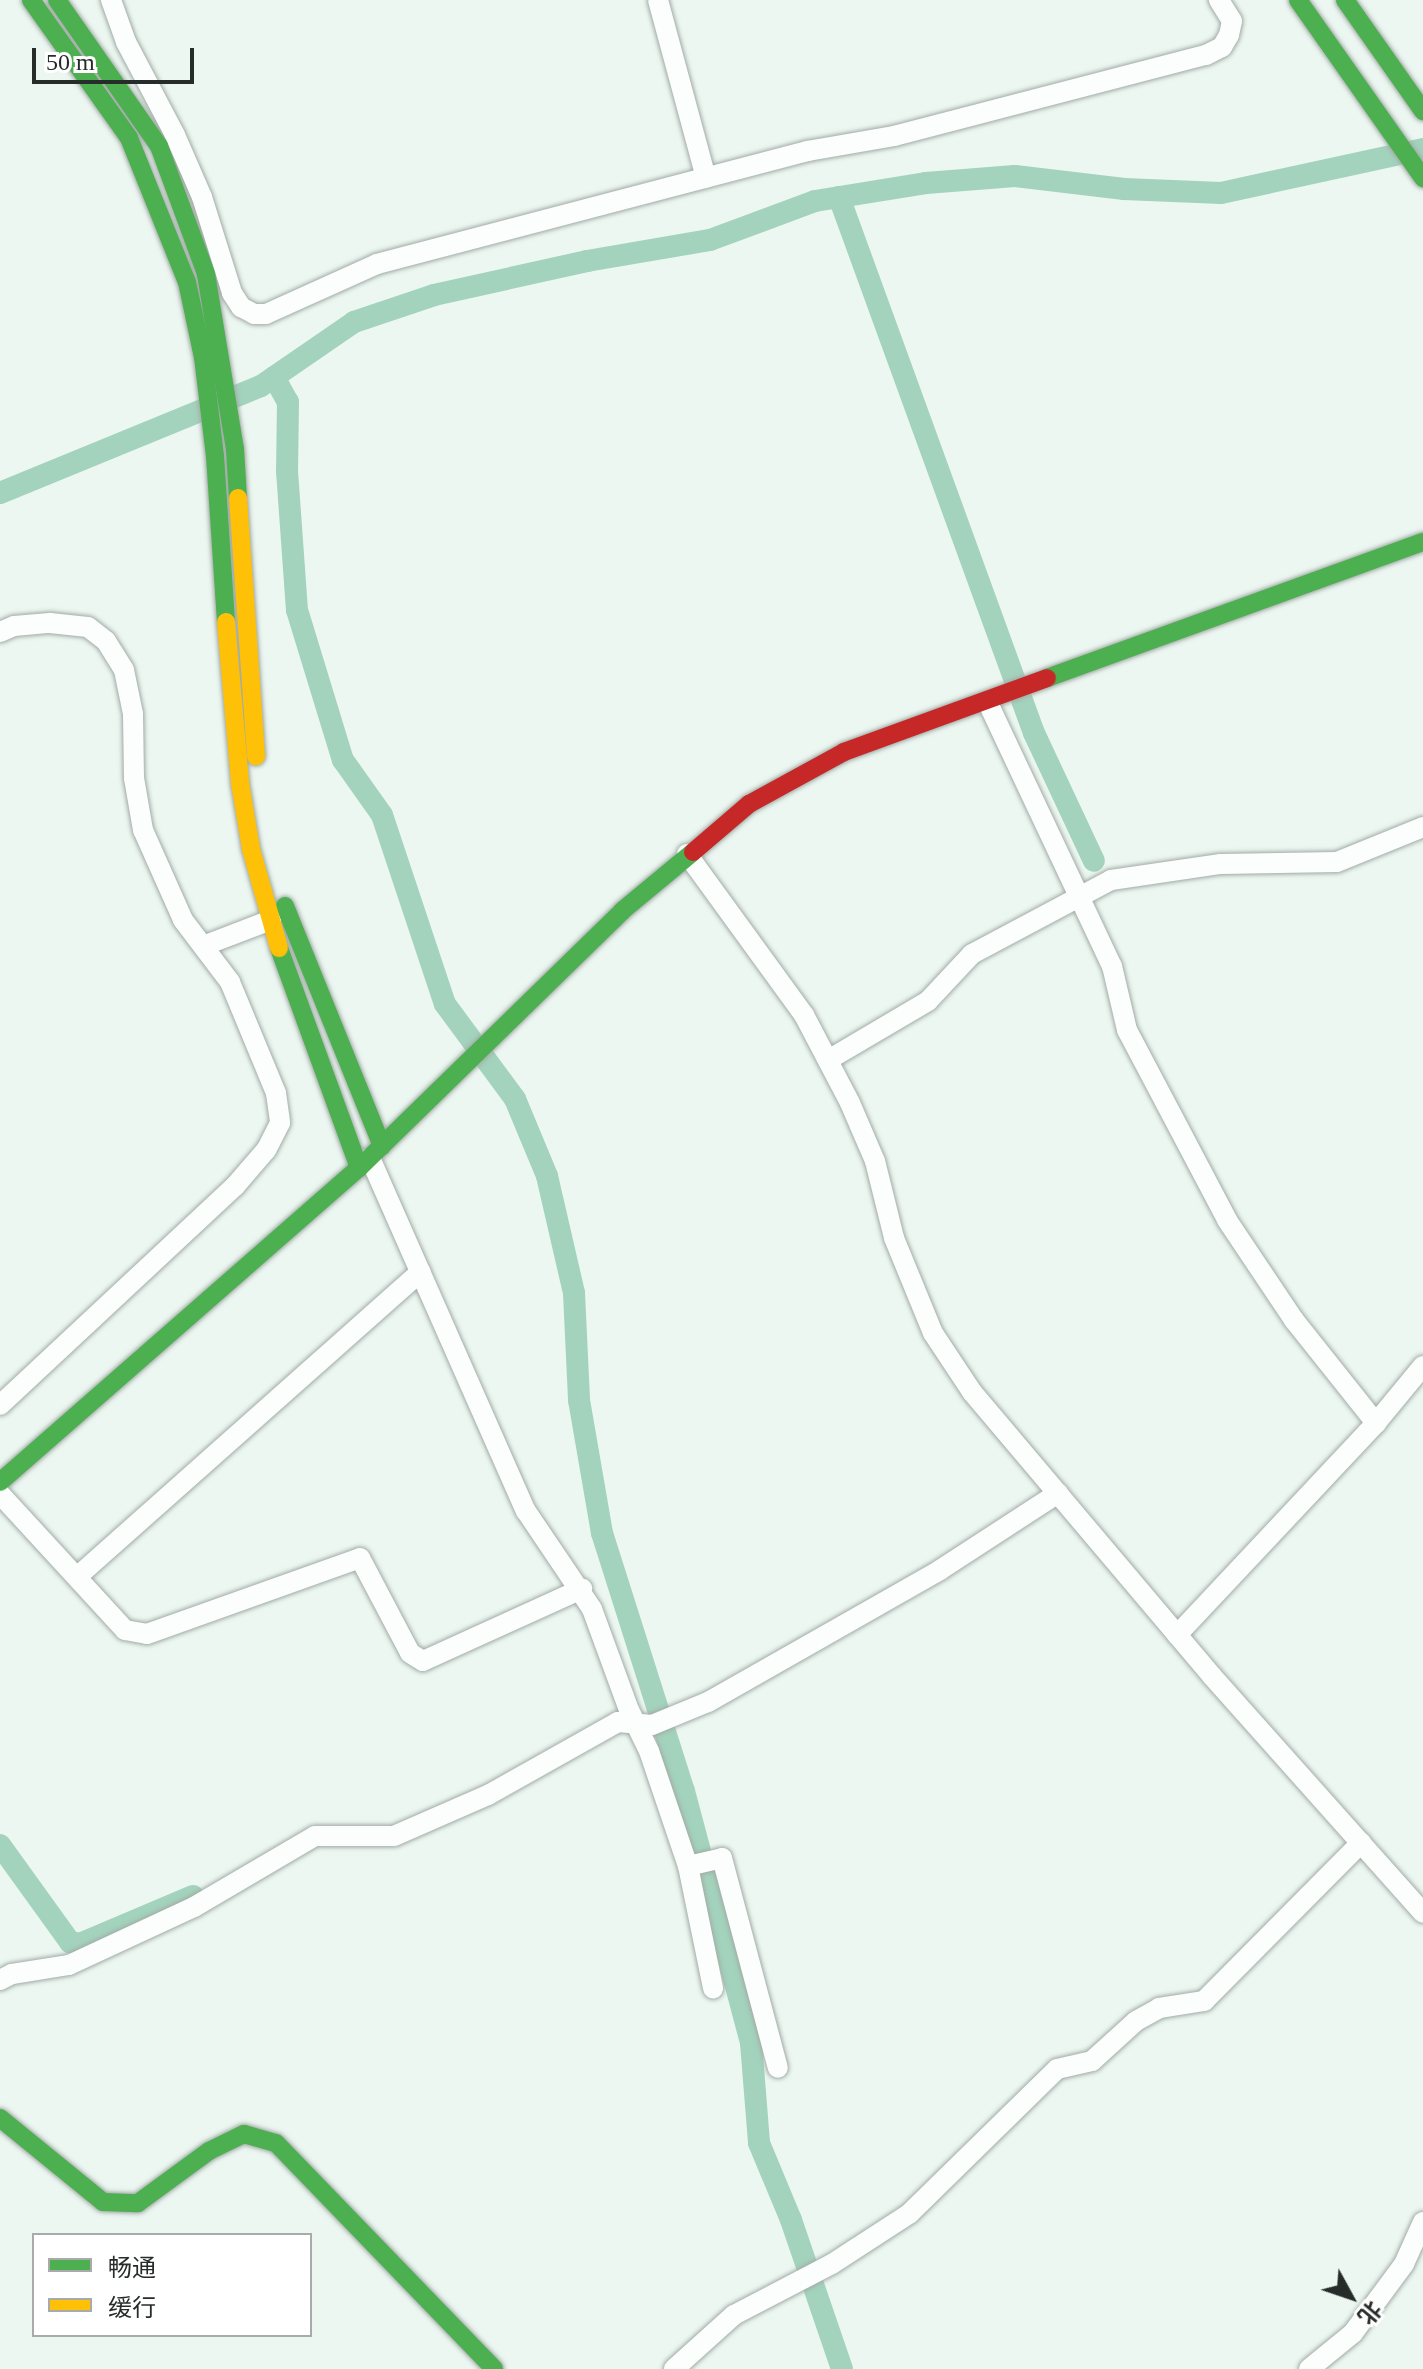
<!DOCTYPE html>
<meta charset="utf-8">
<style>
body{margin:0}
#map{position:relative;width:1423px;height:2369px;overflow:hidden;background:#ecf7f1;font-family:"Times New Roman","Noto Sans SC",serif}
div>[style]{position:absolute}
.canal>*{height:22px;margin:-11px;padding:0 11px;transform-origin:11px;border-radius:11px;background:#a3d3bc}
.roads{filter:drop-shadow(0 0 2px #a2aba6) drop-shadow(0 0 2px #a2aba6)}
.street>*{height:20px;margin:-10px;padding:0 10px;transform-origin:10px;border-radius:10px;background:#fcfefd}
.fast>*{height:18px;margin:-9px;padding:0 9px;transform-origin:9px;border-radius:9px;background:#4caf50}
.slow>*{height:18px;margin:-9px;padding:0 9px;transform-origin:9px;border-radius:9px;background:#ffc107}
.jam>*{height:18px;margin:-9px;padding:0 9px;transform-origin:9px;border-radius:9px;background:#c62828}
span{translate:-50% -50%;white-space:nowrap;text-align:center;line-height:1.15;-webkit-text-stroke:8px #fff;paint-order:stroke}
.legend{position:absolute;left:32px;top:2233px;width:280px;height:104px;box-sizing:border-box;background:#fff;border:2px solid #a8aba9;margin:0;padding:10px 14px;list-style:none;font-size:24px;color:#262c29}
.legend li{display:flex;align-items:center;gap:16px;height:40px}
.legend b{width:40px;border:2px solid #a8aba9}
.north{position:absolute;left:1311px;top:2257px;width:80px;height:80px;-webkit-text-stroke:6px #fff;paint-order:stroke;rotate:130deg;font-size:22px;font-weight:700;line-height:32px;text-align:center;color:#262c29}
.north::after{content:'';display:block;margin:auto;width:28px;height:36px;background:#262c29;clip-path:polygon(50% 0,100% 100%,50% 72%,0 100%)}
.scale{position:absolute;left:32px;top:48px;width:162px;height:36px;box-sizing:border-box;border:4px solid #262c29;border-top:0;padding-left:10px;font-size:24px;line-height:28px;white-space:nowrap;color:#262c29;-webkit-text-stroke:6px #fff;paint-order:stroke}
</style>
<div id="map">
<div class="canal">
<i style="left:839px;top:197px;width:570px;rotate:70.01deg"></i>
<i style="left:1034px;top:733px;width:141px;rotate:64.9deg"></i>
<i style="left:274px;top:377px;width:29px;rotate:61deg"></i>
<i style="left:288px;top:402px;width:69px;rotate:90.8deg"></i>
<i style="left:287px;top:471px;width:139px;rotate:85.9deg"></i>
<i style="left:297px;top:610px;width:157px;rotate:73deg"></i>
<i style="left:343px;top:760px;width:67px;rotate:54.7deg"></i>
<i style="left:382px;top:815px;width:199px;rotate:71.6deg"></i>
<i style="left:445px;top:1004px;width:118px;rotate:53.6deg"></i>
<i style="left:515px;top:1099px;width:83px;rotate:67.4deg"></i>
<i style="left:547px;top:1176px;width:120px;rotate:77deg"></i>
<i style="left:574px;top:1293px;width:107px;rotate:87.3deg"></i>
<i style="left:579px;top:1400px;width:135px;rotate:80.2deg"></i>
<i style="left:602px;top:1533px;width:271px;rotate:72.4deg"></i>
<i style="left:684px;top:1791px;width:261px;rotate:75.1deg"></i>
<i style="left:751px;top:2043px;width:100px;rotate:85.4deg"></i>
<i style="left:759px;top:2143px;width:83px;rotate:67.4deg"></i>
<i style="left:791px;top:2220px;width:157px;rotate:71.1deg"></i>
<i style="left:0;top:493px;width:282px;rotate:-22.3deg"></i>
<i style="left:261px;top:386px;width:113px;rotate:-34.5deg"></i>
<i style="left:354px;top:322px;width:84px;rotate:-18.6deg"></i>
<i style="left:434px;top:295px;width:157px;rotate:-12.5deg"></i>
<i style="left:587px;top:261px;width:125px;rotate:-9.7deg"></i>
<i style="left:710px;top:240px;width:112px;rotate:-20.4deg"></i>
<i style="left:815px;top:201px;width:112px;rotate:-9.2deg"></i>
<i style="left:926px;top:183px;width:89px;rotate:-4.5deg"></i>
<i style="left:1015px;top:176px;width:110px;rotate:6.8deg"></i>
<i style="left:1124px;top:189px;width:97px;rotate:2.4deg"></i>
<i style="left:1221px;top:193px;width:207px;rotate:-12.3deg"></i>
<i style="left:0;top:1845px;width:120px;rotate:54.2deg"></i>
<i style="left:70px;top:1942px;width:10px;rotate:11deg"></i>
<i style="left:80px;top:1944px;width:123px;rotate:-23deg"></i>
</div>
<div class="roads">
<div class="street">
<i style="left:111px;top:0;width:45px;rotate:70.3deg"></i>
<i style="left:126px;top:42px;width:105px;rotate:62.2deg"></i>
<i style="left:175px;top:135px;width:68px;rotate:66.5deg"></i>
<i style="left:202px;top:197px;width:101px;rotate:72.6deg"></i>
<i style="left:232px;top:293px;width:17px;rotate:57deg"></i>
<i style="left:241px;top:307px;width:15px;rotate:28deg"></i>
<i style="left:254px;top:314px;width:12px"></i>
<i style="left:266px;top:314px;width:122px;rotate:-24.2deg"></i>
<i style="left:377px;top:264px;width:446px;rotate:-14.7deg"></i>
<i style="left:808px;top:151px;width:87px;rotate:-9.9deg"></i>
<i style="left:894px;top:136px;width:322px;rotate:-14.6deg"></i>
<i style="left:1206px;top:55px;width:18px;rotate:-27deg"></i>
<i style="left:1222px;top:47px;width:14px;rotate:-60deg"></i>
<i style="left:1229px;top:35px;width:14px;rotate:-78deg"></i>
<i style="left:1232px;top:21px;width:25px;rotate:-122deg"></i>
<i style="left:658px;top:0;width:184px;rotate:74.9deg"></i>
<i style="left:0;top:632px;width:15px;rotate:-23deg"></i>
<i style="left:14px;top:626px;width:36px;rotate:-5deg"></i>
<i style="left:50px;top:623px;width:38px;rotate:6deg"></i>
<i style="left:88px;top:627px;width:23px;rotate:38deg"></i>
<i style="left:106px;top:641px;width:34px;rotate:58deg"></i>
<i style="left:124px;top:670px;width:45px;rotate:78.4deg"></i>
<i style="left:133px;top:714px;width:64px;rotate:89.1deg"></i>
<i style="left:134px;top:778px;width:53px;rotate:80.2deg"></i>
<i style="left:143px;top:830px;width:98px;rotate:66deg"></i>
<i style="left:183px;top:920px;width:78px;rotate:52.8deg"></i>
<i style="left:230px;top:982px;width:120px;rotate:67.5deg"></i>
<i style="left:276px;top:1093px;width:30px;rotate:82deg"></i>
<i style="left:280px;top:1123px;width:30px;rotate:117deg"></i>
<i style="left:266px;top:1150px;width:48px;rotate:130.7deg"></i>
<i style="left:235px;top:1186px;width:321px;rotate:137deg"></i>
<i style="left:988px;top:703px;width:291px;rotate:64.8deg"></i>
<i style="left:1112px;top:966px;width:66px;rotate:76.8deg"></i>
<i style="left:1127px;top:1030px;width:215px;rotate:62.2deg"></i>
<i style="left:1227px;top:1220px;width:120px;rotate:56.2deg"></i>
<i style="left:1294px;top:1320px;width:132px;rotate:51.5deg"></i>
<i style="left:687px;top:854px;width:199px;rotate:54deg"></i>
<i style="left:804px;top:1015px;width:99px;rotate:62.4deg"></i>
<i style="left:850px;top:1103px;width:63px;rotate:66.7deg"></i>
<i style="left:875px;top:1161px;width:79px;rotate:76.1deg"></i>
<i style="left:894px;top:1238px;width:103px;rotate:67.7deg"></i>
<i style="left:933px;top:1333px;width:71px;rotate:56.5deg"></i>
<i style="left:972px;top:1392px;width:372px;rotate:49.8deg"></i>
<i style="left:1212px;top:1676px;width:317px;rotate:48.3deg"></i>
<i style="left:203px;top:946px;width:73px;rotate:-20.9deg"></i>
<i style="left:828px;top:1060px;width:116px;rotate:-30.5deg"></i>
<i style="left:928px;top:1001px;width:64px;rotate:-46.9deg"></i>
<i style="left:972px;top:954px;width:157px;rotate:-28deg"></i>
<i style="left:1111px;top:880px;width:111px;rotate:-8.3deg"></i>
<i style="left:1221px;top:864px;width:116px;rotate:-1deg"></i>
<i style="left:1337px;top:862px;width:93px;rotate:-22.1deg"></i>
<i style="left:370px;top:1158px;width:386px;rotate:66.2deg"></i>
<i style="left:526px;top:1511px;width:118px;rotate:56deg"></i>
<i style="left:592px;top:1609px;width:108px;rotate:69.9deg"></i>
<i style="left:629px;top:1710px;width:46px;rotate:64deg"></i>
<i style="left:649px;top:1751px;width:121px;rotate:71.3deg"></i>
<i style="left:688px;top:1866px;width:125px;rotate:78.4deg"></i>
<i style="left:0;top:1494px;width:185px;rotate:47.4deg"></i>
<i style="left:125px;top:1630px;width:22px;rotate:10deg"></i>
<i style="left:147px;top:1634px;width:226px;rotate:-19.6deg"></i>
<i style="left:360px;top:1558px;width:107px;rotate:62.2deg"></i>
<i style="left:410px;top:1653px;width:15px;rotate:32deg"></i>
<i style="left:423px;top:1661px;width:175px;rotate:-24.4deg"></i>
<i style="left:78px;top:1576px;width:458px;rotate:-41.6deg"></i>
<i style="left:1177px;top:1635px;width:291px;rotate:-46.8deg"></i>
<i style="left:1376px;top:1423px;width:74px;rotate:-50.5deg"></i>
<i style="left:688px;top:1866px;width:35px;rotate:-13deg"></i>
<i style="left:722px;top:1858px;width:217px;rotate:75.1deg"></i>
<i style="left:0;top:1980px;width:13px;rotate:-27deg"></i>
<i style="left:12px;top:1974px;width:58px;rotate:-9deg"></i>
<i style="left:69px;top:1965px;width:138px;rotate:-24.9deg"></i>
<i style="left:194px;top:1907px;width:140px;rotate:-30.4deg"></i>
<i style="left:315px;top:1836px;width:79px"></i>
<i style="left:394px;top:1836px;width:103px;rotate:-23.6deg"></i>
<i style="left:488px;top:1795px;width:149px;rotate:-29.3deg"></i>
<i style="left:618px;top:1722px;width:34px;rotate:5deg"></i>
<i style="left:652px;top:1725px;width:61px;rotate:-22.3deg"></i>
<i style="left:708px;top:1702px;width:267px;rotate:-29.6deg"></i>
<i style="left:940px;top:1570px;width:141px;rotate:-33.1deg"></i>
<i style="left:674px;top:2369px;width:81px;rotate:-42deg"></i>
<i style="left:734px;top:2315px;width:110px;rotate:-27.5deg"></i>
<i style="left:832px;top:2264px;width:92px;rotate:-33deg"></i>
<i style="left:909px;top:2214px;width:207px;rotate:-44.4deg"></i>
<i style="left:1057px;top:2069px;width:36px;rotate:-13deg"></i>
<i style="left:1092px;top:2061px;width:59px;rotate:-42.3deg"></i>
<i style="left:1136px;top:2021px;width:26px;rotate:-29deg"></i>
<i style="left:1159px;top:2008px;width:46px;rotate:-8.8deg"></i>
<i style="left:1204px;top:2001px;width:223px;rotate:-45.2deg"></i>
<i style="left:1309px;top:2369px;width:57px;rotate:-39.3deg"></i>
<i style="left:1353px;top:2333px;width:86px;rotate:-53.5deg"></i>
<i style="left:1404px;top:2264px;width:46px;rotate:-65.7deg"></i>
</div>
<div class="fast">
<i style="left:31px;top:0;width:169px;rotate:54.6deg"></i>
<i style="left:129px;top:138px;width:155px;rotate:68.1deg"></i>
<i style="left:187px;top:282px;width:77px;rotate:78deg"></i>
<i style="left:203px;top:357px;width:100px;rotate:83.1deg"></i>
<i style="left:215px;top:456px;width:166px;rotate:86.2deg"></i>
<i style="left:57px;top:0;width:178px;rotate:55.1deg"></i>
<i style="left:159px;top:146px;width:136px;rotate:69.8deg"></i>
<i style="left:206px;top:274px;width:177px;rotate:80.6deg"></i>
<i style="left:235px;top:449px;width:49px;rotate:86.5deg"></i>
<i style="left:1298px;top:0;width:218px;rotate:54.9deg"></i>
<i style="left:1345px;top:0;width:136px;rotate:54.9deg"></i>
<i style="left:1047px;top:678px;width:400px;rotate:-19.9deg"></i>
<i style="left:285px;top:906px;width:259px;rotate:68deg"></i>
<i style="left:279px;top:948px;width:234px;rotate:70deg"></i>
<i style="left:0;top:1482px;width:477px;rotate:-41.2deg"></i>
<i style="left:359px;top:1168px;width:368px;rotate:-44.3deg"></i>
<i style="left:622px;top:911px;width:92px;rotate:-39.7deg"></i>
<i style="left:0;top:2118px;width:133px;rotate:39.2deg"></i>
<i style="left:103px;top:2202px;width:35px;rotate:2deg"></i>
<i style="left:138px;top:2203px;width:88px;rotate:-36.2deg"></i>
<i style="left:209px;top:2151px;width:39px;rotate:-26deg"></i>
<i style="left:244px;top:2134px;width:33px;rotate:16deg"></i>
<i style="left:276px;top:2143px;width:314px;rotate:46deg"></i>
</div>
<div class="slow">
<i style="left:238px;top:498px;width:259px;rotate:86deg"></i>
<i style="left:226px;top:622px;width:162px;rotate:85deg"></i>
<i style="left:240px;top:783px;width:67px;rotate:80.5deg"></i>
<i style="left:251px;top:849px;width:103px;rotate:74.2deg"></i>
</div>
<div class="jam">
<i style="left:693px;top:852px;width:74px;rotate:-40.6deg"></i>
<i style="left:749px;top:804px;width:108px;rotate:-28.7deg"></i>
<i style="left:844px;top:752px;width:216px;rotate:-20deg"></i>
</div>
</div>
<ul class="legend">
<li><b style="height:10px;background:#4caf50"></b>畅通</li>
<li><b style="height:10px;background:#ffc107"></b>缓行</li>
</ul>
<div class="north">北</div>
<div class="scale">50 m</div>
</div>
